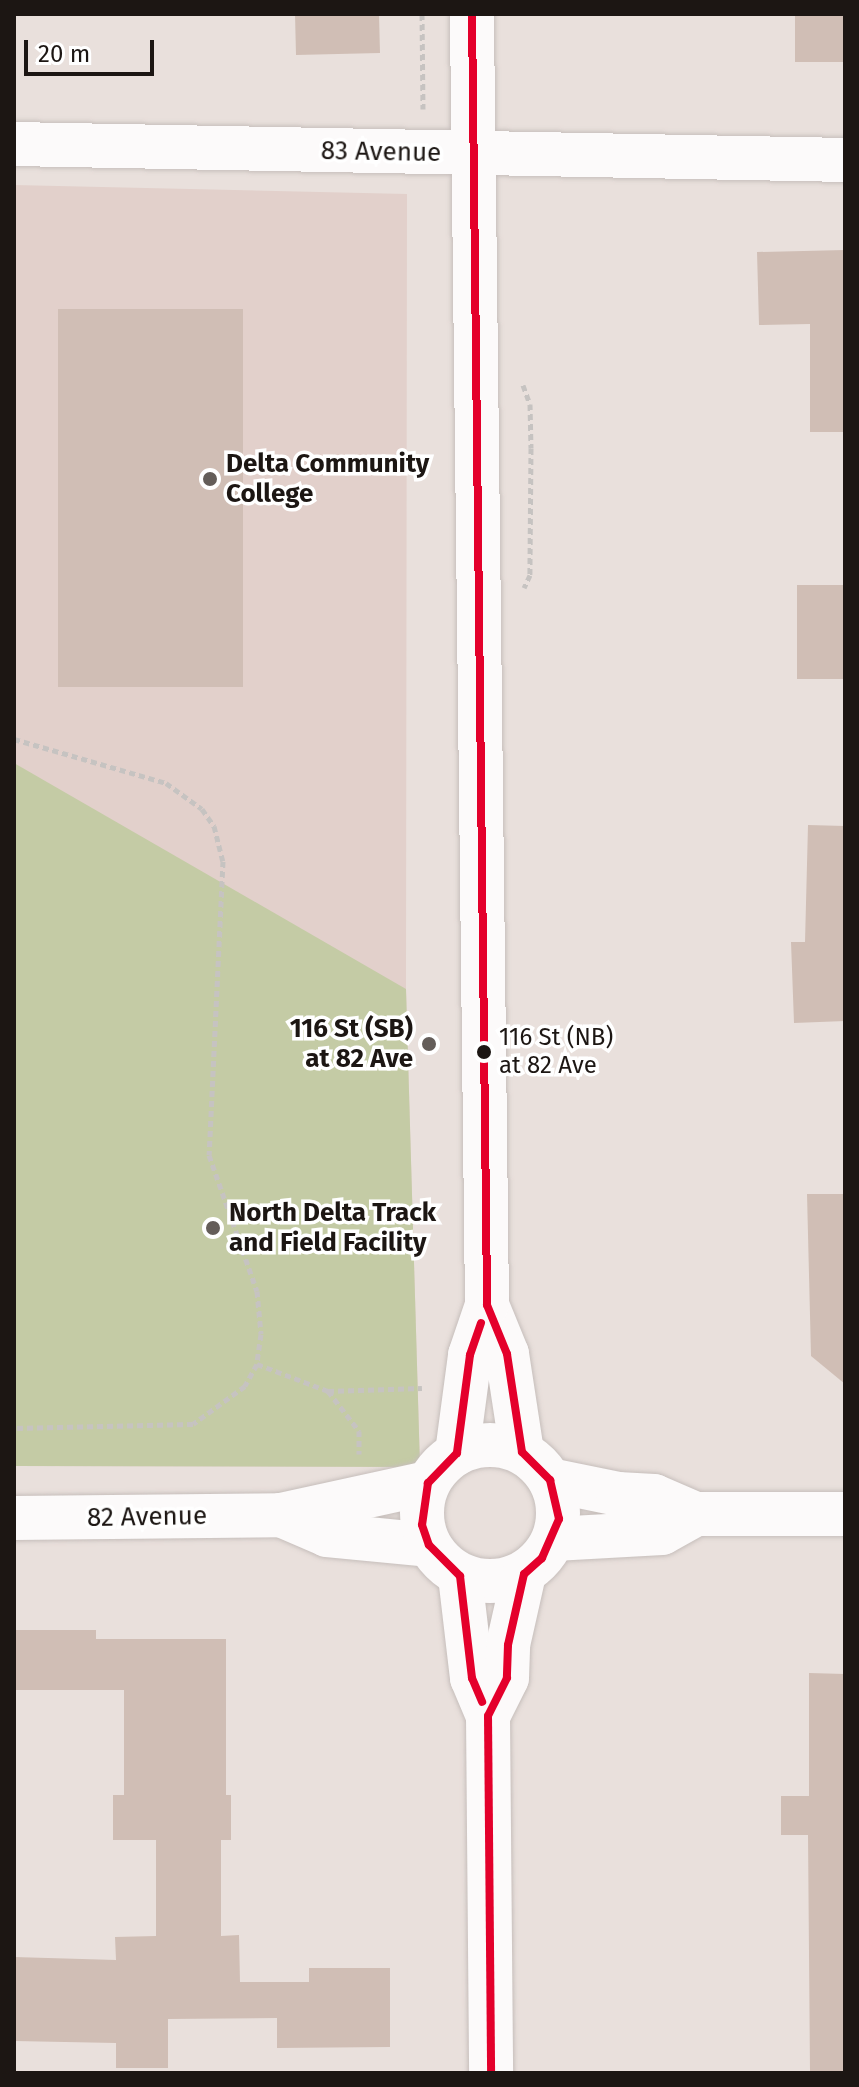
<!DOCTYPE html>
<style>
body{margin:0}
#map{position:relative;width:859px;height:2087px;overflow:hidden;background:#e9e0dc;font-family:"Fira Sans",sans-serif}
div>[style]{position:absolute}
.education>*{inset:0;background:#e2d0cb}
.green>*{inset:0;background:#c4cba5}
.building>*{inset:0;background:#d0beb5}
.path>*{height:5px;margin-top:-2.5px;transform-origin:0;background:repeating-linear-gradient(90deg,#c6c3c1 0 6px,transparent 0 10px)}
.roads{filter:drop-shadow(0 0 2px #c6bebb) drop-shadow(0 0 2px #c6bebb)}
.minor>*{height:44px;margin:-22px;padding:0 22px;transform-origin:22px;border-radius:22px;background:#fcfafa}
.tertiary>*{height:44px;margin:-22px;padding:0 22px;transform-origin:22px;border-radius:22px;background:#fcfafa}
.tertiary>.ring{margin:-22px;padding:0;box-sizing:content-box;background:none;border:44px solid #fcfafa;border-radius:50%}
.bus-1>*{height:8px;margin:-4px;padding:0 4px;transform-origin:4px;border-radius:4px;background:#e4002b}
.dots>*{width:22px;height:22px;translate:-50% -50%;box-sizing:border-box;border:4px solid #fff;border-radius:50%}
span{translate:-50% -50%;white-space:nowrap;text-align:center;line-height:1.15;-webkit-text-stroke:7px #fff;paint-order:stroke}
.bus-label{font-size:24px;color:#1c1613}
.left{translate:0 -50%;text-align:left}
.street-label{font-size:26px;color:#1c1613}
.poi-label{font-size:26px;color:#1c1613;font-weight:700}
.right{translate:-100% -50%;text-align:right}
.frame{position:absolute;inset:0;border:16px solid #1c1613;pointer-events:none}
.scale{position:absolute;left:24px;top:40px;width:130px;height:36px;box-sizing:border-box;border:4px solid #1c1613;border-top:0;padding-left:10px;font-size:24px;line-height:28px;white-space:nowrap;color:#1c1613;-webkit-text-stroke:6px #fff;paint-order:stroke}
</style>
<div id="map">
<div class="education">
<i style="clip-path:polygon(14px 185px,407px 194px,406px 989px,420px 1467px,14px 1466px)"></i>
</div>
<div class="green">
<i style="clip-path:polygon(14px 763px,406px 989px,420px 1467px,14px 1466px)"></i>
</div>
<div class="building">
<i style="clip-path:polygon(295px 14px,379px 14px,380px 53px,296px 55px)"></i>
<i style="clip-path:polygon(795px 14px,845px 14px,845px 62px,795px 62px)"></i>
<i style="clip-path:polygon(845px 250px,845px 432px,810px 432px,810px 324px,759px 325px,757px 252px)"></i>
<i style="clip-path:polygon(58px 309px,243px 309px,243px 687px,58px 687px)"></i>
<i style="clip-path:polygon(797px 585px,845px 585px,845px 679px,797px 679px)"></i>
<i style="clip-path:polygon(808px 825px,845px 826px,845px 1021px,794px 1023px,791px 942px,805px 942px)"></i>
<i style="clip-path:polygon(807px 1194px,845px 1194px,845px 1384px,811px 1356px)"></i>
<i style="clip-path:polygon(14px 1630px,96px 1630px,96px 1639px,226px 1639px,226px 1795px,231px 1795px,231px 1840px,221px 1840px,221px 1936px,239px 1935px,240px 1982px,309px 1982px,309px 1968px,390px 1968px,390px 2047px,277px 2048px,277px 2018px,168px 2019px,168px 2068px,116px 2068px,116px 2043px,14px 2041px,14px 1957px,116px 1960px,115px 1937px,156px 1936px,156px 1840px,113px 1840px,113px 1795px,124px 1795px,124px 1690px,14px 1690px)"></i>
<i style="clip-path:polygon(809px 1673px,845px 1674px,845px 2073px,810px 2073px,808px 1835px,781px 1835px,781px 1796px,809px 1796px)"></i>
</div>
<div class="path">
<i style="left:422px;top:14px;width:95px;rotate:89.4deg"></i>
<i style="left:523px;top:385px;width:20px;rotate:70deg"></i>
<i style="left:530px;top:404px;width:44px;rotate:88.7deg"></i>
<i style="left:531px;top:448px;width:127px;rotate:90.5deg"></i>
<i style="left:530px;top:575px;width:14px;rotate:115deg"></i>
<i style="left:14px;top:739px;width:158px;rotate:16.1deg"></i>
<i style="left:166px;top:783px;width:44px;rotate:35.8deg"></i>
<i style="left:202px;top:809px;width:21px;rotate:55deg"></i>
<i style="left:214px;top:826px;width:36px;rotate:76deg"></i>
<i style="left:223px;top:861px;width:294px;rotate:92.7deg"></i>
<i style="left:209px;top:1155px;width:144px;rotate:70.6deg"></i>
<i style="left:257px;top:1291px;width:43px;rotate:84.7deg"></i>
<i style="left:261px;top:1334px;width:30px;rotate:98deg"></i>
<i style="left:257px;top:1364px;width:25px;rotate:119deg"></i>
<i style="left:245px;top:1386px;width:64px;rotate:143.8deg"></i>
<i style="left:193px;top:1424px;width:179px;rotate:178.7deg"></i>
<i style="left:257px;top:1364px;width:76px;rotate:20.8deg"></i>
<i style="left:328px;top:1391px;width:51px;rotate:52.2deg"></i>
<i style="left:359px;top:1431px;width:23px;rotate:90deg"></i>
<i style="left:328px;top:1391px;width:94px;rotate:-1.8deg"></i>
</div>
<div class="roads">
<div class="minor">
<i style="left:14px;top:144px;width:831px;rotate:1.1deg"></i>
<i style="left:550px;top:1480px;width:69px;rotate:11.6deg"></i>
<i style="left:618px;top:1494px;width:36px;rotate:3deg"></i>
<i style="left:654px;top:1496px;width:46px;rotate:23.2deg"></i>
<i style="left:696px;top:1514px;width:149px"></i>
<i style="left:281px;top:1515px;width:50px;rotate:23.5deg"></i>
<i style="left:327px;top:1535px;width:102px;rotate:5.6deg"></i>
<i style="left:14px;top:1518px;width:267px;rotate:-0.6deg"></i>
<i style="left:281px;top:1515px;width:150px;rotate:-12.3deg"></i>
<i style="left:554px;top:1539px;width:108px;rotate:-3.2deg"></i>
<i style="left:662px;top:1533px;width:39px;rotate:-29deg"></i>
</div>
<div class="tertiary">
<i style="left:487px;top:1305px;width:53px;rotate:67.8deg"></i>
<i style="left:507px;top:1354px;width:99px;rotate:81.3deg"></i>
<i class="ring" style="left:422px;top:1445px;width:92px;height:92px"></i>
<i style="left:457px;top:1453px;width:99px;rotate:-82.4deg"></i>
<i style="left:470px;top:1355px;width:53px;rotate:-71.2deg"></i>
<i style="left:487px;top:1305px;width:1291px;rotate:-90.67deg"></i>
<i style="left:460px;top:1576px;width:103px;rotate:83.3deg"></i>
<i style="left:472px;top:1678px;width:41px;rotate:67.2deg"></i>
<i style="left:488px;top:1716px;width:357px;rotate:89.5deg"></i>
<i style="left:488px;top:1716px;width:42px;rotate:-63.4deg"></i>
<i style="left:507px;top:1678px;width:33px;rotate:-88deg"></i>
<i style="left:508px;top:1645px;width:73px;rotate:-77.3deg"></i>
</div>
</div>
<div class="bus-1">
<i style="left:472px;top:14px;width:1291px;rotate:89.33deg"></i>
<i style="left:487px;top:1305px;width:53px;rotate:67.8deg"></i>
<i style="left:507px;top:1354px;width:99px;rotate:81.3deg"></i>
<i style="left:522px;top:1452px;width:40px;rotate:45deg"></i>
<i style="left:550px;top:1480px;width:40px;rotate:77deg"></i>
<i style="left:559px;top:1519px;width:43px;rotate:113.6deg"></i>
<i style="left:542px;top:1558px;width:24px;rotate:138deg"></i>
<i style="left:524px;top:1574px;width:73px;rotate:102.7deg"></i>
<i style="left:508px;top:1645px;width:33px;rotate:92deg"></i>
<i style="left:507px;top:1678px;width:42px;rotate:116.6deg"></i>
<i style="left:488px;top:1716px;width:357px;rotate:89.5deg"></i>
<i style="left:481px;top:1323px;width:34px;rotate:109deg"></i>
<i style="left:470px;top:1355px;width:99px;rotate:97.6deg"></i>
<i style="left:457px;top:1453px;width:42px;rotate:134deg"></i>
<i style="left:428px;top:1483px;width:42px;rotate:98.1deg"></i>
<i style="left:422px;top:1525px;width:21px;rotate:71deg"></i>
<i style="left:429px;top:1545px;width:44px;rotate:45deg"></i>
<i style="left:460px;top:1576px;width:103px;rotate:83.3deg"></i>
<i style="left:472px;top:1678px;width:26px;rotate:67deg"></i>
</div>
<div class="dots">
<i style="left:210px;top:479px;background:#645d59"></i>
<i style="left:429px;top:1044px;background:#645d59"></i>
<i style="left:484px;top:1052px;background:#1c1613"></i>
<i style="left:213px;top:1228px;background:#645d59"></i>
</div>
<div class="bus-label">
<span class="left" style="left:499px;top:1052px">116 St (NB)<br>at 82 Ave</span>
</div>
<div class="street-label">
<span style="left:381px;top:152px;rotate:1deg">83 Avenue</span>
<span style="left:147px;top:1517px;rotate:-1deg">82 Avenue</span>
</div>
<div class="poi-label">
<span class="left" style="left:226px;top:479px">Delta Community<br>College</span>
<span class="right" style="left:413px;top:1044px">116 St (SB)<br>at 82 Ave</span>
<span class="left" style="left:229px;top:1228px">North Delta Track<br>and Field Facility</span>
</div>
<div class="frame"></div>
<div class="scale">20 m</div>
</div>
